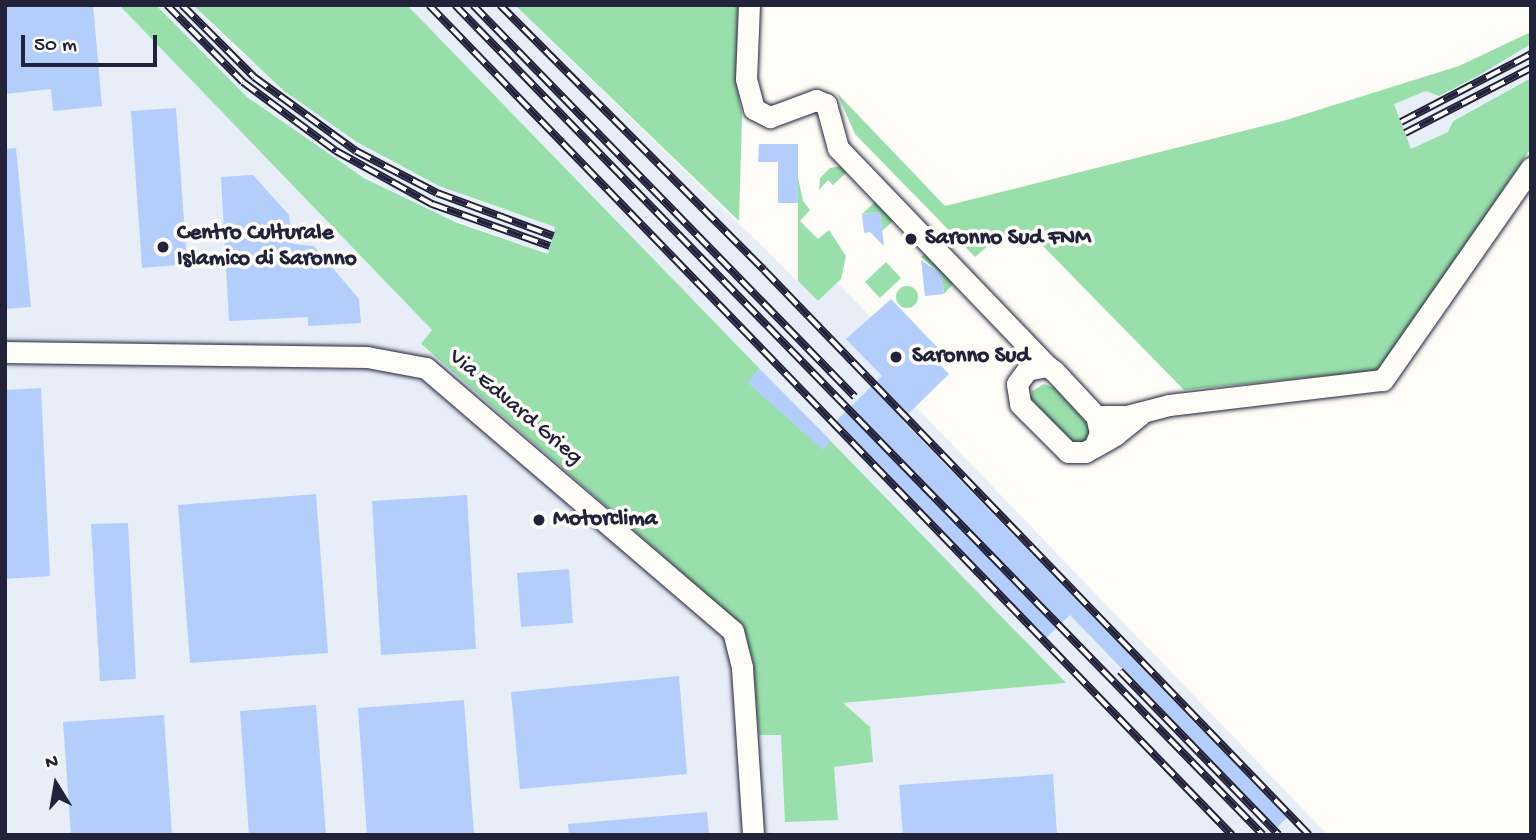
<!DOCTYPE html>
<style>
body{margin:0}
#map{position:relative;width:1536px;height:840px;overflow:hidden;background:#fdfcf7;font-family:"Gochi Hand",sans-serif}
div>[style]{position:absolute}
.built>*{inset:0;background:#e7eef8}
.green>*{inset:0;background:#99dfac}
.round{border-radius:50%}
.building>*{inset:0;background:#b4cefc}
.roads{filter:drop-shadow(0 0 2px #22223b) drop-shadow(0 0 2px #22223b)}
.street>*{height:21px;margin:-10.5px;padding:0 10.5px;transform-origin:10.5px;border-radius:10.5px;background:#fdfcf7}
.rail>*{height:8px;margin-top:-4px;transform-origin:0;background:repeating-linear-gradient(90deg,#fdfcf7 0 16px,#22223b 0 32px);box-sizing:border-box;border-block:2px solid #22223b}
.dots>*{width:19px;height:19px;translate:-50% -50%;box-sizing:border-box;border:4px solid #fdfcf7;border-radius:50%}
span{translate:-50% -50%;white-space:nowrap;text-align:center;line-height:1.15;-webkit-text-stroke:7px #fdfcf7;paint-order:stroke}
.poi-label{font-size:23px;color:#22223b;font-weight:700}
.left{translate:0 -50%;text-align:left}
.street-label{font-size:23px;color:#22223b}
.frame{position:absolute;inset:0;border:7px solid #22223b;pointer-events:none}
.north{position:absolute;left:21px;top:749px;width:70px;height:70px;-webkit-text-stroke:5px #fdfcf7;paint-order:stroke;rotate:349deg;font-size:19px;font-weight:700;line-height:28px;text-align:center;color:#22223b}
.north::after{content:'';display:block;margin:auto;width:24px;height:32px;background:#22223b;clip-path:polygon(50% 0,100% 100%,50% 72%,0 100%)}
.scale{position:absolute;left:21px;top:35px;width:136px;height:32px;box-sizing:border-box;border:4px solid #22223b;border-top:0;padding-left:9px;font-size:21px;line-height:24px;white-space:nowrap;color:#22223b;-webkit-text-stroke:5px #fdfcf7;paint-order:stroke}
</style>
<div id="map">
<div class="built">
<i style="clip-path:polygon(5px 5px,119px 5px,432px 330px,421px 345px,729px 610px,750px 641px,781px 734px,834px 766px,842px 703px,1065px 683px,407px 5px,515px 5px,818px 301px,837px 283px,871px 317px,882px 307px,949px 374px,915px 406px,1328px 835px,5px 835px)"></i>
<i style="clip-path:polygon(156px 5px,193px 5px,236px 49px,390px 161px,465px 196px,555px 227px,548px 254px,424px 209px,327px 156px,247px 97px)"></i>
<i style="clip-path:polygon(1531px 44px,1531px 78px,1453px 120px,1448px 132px,1411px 150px,1394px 103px)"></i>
</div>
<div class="green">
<i style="clip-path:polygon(119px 5px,156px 5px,247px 97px,364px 178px,455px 222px,548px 254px,555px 227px,439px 186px,357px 142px,284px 91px,193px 5px,407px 5px,760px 369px,748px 382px,808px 436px,817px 427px,1066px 683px,843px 703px,870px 727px,873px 762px,834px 767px,838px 820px,785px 822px,781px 735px,759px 735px,753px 661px,742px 625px,421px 344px,432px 330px)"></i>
<i style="clip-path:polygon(515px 5px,738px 5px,736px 82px,742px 115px,739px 221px)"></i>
<i style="clip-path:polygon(1531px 32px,1531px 44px,1474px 78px,1439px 96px,1426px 91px,1394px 104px,1411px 149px,1448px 132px,1453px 121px,1531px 78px,1531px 148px,1385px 364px,1374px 371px,1184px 390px,1036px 239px,1027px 248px,1011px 235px,999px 236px,975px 257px,855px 134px,837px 93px,945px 206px,1283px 121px,1459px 66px)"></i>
<i style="clip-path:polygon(843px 166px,848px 171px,833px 185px,828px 180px,819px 190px,820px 178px,830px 168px)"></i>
<i style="clip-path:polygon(798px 177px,803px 201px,810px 210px,800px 221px,818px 239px,829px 230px,846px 256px,841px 279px,818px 301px,798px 281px)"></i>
<i style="clip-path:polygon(876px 201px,894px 220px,882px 231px,880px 212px,862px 214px)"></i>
<i style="clip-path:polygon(926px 253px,954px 283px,944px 294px,942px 275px,921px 257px)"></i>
<i style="clip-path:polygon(886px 262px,901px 278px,880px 298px,865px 282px)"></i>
<i class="round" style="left:896px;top:286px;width:22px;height:22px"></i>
<i style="clip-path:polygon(1044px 384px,1055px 388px,1088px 424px,1091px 435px,1077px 447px,1030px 399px,1032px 391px)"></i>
</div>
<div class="building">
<i style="clip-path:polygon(5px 5px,93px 5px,102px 106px,53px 111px,51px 89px,5px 94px)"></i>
<i style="clip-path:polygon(176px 108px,187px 264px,142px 268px,131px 111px)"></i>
<i style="clip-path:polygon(759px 144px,798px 144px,798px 203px,778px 203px,778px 162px,758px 162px)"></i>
<i style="clip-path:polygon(16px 148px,31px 307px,5px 309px,5px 149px)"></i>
<i style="clip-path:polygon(253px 175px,289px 215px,293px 244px,314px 246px,359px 299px,361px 323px,308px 326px,308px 317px,229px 321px,221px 177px)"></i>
<i style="clip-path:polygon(880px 212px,884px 246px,870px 232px,864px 233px,862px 214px)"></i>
<i style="clip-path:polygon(921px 260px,942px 275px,944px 294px,925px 296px)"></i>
<i style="clip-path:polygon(891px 299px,938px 348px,930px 355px,949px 374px,902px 420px,1287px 818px,1276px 828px,1070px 615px,1046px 638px,836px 421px,882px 376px,846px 339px)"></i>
<i style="clip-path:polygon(760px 369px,831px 441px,823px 450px,747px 382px)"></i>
<i style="clip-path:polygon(41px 388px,50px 576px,5px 579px,5px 390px)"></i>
<i style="clip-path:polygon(316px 494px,328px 653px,190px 663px,178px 505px)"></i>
<i style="clip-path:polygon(467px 495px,476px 649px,381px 655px,372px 501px)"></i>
<i style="clip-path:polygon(128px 523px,136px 679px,100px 681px,91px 524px)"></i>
<i style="clip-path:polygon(569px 569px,573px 623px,521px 627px,517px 573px)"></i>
<i style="clip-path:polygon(679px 676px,687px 774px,520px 789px,511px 692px)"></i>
<i style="clip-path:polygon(464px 700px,474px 835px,367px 835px,358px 708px)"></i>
<i style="clip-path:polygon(316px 705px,326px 835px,249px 835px,240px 711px)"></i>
<i style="clip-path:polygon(164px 715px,172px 835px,71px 835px,63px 722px)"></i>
<i style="clip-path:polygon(1053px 774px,1057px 835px,903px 835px,899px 785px)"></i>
<i style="clip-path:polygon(707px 812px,709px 835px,569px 835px,568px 824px)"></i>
</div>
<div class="roads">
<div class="street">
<i style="left:749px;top:5px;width:74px;rotate:92.3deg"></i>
<i style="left:746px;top:79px;width:31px;rotate:75deg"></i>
<i style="left:754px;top:109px;width:18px;rotate:27deg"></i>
<i style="left:770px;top:117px;width:49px;rotate:-20.3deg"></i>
<i style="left:816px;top:100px;width:11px;rotate:22deg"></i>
<i style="left:826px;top:104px;width:46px;rotate:74.7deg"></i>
<i style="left:838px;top:148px;width:302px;rotate:46.2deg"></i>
<i style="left:5px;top:352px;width:362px;rotate:0.8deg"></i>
<i style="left:367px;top:357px;width:60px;rotate:10.6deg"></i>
<i style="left:426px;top:368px;width:404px;rotate:40.6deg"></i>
<i style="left:733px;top:631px;width:38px;rotate:76deg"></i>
<i style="left:742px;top:668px;width:167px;rotate:86.2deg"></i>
<i style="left:1096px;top:416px;width:31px"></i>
<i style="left:1127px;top:416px;width:43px;rotate:-14.7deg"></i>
<i style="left:1169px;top:405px;width:215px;rotate:-6.7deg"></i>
<i style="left:1383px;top:380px;width:259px;rotate:-55.1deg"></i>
<i style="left:1094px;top:447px;width:15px;rotate:-67deg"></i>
<i style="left:1100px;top:433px;width:17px;rotate:-103deg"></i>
<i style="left:1096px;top:416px;width:62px;rotate:-133deg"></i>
<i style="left:1054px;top:371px;width:9px;rotate:-144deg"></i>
<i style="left:1047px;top:366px;width:20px;rotate:169deg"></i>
<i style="left:1027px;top:370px;width:17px;rotate:126deg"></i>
<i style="left:1017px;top:384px;width:20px;rotate:81deg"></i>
<i style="left:1020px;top:404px;width:68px;rotate:45deg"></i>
<i style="left:1068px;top:452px;width:17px"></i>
<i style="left:1085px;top:452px;width:10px;rotate:-29deg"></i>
<i style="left:1094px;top:447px;width:18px;rotate:-29deg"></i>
<i style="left:1110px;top:438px;width:6px;rotate:-31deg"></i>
<i style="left:1115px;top:435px;width:33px;rotate:-39deg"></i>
</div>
</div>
<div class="rail">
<i style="left:167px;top:5px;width:108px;rotate:45.4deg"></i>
<i style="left:243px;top:82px;width:116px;rotate:36.6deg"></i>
<i style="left:336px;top:151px;width:110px;rotate:28.9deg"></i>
<i style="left:432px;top:204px;width:125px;rotate:19.6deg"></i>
<i style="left:182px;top:5px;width:102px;rotate:45deg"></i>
<i style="left:254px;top:77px;width:126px;rotate:36deg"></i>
<i style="left:356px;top:151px;width:91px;rotate:27.4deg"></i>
<i style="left:437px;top:193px;width:124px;rotate:20.3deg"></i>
<i style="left:429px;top:5px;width:1155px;rotate:45.95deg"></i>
<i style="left:455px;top:5px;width:1158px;rotate:45.77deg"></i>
<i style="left:473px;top:5px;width:547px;rotate:45.74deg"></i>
<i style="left:500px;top:5px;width:374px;rotate:45.1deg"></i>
<i style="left:764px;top:270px;width:785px;rotate:46.03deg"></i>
<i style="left:1401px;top:122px;width:147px;rotate:-27.6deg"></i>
<i style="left:1405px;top:133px;width:142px;rotate:-27.3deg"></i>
<i style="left:1120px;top:671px;width:228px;rotate:45.9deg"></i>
</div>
<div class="dots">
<i style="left:911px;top:239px;background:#22223b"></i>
<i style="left:163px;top:247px;background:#22223b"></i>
<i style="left:896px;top:357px;background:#22223b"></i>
<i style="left:539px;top:520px;background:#22223b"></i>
</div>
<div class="poi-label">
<span class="left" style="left:177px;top:247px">Centro Culturale<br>Islamico di Saronno</span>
<span class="left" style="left:925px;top:239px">Saronno Sud FNM</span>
<span class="left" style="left:912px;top:357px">Saronno Sud</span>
<span class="left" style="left:553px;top:520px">Motorclima</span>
</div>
<div class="street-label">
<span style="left:515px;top:408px;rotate:40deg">Via Edvard Grieg</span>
</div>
<div class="frame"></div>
<div class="north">N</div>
<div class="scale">50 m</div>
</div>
